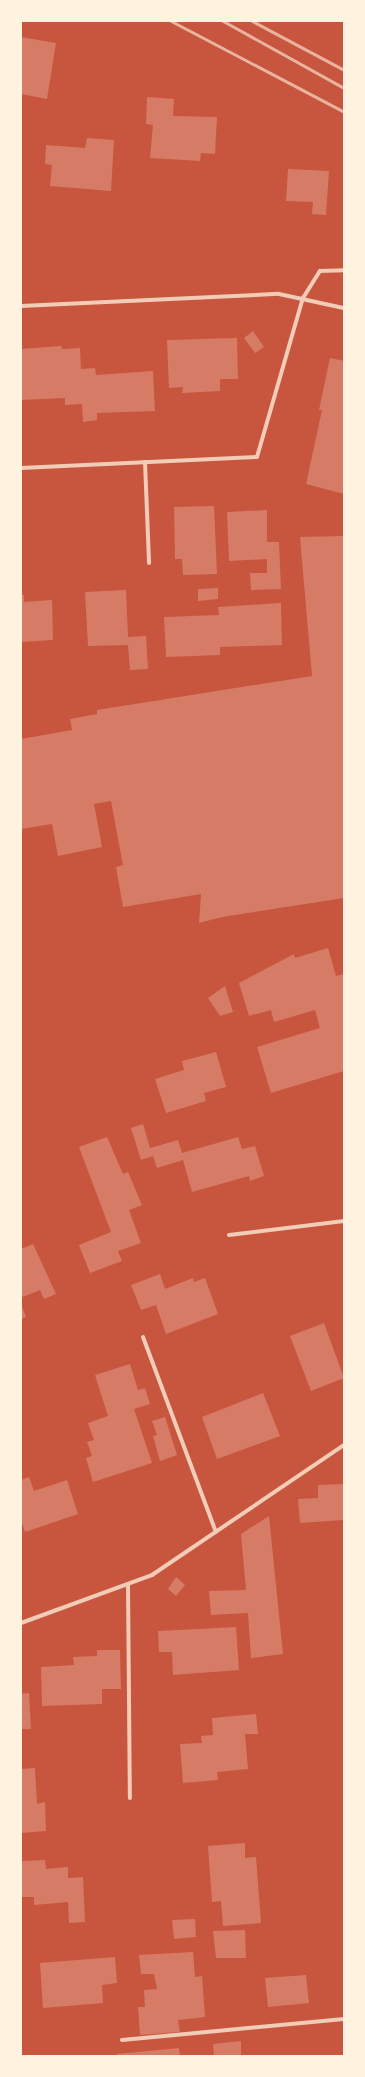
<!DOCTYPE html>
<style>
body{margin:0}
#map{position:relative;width:365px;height:2077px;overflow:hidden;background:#c8553d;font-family:"IBM Plex Sans",sans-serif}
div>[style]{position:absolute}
.building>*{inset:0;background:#d67c66}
.minor>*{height:4px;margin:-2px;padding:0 2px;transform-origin:2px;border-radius:2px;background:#f1ccb7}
.rail>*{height:3px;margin:-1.5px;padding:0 1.5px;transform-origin:1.5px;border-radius:1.5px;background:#e9b49f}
span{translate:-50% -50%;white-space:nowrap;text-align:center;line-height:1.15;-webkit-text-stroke:3px #fff3e0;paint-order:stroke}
.frame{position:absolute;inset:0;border:22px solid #fff3e0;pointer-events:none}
</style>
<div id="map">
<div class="building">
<i style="clip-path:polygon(21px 37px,56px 43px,47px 99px,21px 94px)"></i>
<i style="clip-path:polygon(147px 97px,174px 99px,173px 116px,217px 117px,215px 154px,201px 153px,200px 161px,150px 158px,153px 125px,146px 124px)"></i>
<i style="clip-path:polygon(87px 138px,114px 140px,111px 191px,50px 186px,52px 165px,45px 164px,46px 145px,85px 148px)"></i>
<i style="clip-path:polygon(288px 169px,329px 171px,326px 215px,312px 214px,313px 202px,286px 201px)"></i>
<i style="clip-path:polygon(253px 331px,264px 347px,255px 353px,244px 338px)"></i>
<i style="clip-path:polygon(237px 338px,238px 379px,220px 379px,220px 391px,182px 393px,183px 387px,169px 388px,167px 340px)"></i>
<i style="clip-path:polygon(61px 346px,62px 349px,80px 348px,81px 369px,95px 368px,96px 375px,153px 371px,155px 411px,97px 413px,97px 420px,83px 422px,82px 404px,65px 405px,65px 398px,21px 400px,21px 349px)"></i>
<i style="clip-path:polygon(330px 358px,344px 361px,344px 494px,306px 484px,322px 410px,319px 410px)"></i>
<i style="clip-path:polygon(214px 506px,217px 574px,183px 575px,182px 559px,175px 559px,174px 507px)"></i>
<i style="clip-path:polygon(267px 510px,267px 542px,279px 542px,281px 589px,251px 590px,250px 573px,267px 573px,267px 559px,229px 561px,227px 512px)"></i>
<i style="clip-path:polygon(344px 536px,344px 898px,222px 917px,199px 923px,201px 894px,123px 907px,116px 867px,123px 865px,111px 801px,94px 804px,102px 847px,58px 856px,52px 824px,21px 829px,21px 739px,72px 730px,70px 719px,97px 714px,97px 710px,312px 676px,300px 537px)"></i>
<i style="clip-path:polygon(218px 588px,218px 599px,198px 601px,198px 589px)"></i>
<i style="clip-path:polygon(126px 590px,128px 637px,146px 636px,148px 669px,130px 670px,128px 645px,88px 646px,85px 592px)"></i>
<i style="clip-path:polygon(21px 595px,24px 595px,24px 602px,52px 600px,53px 640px,21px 642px)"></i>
<i style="clip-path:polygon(281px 603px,282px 645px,220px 647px,220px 655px,166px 657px,164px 617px,219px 615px,218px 607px)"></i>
<i style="clip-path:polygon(328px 948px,336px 976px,344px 974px,344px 1071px,271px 1093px,257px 1047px,320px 1028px,315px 1010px,274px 1022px,271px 1010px,249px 1016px,239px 983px,294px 954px,295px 958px)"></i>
<i style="clip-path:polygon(225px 986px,233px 1012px,220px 1016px,208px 998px)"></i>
<i style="clip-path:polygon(216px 1052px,226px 1087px,204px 1093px,206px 1101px,166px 1113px,155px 1079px,184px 1070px,182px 1061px)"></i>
<i style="clip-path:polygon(143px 1124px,150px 1148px,178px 1140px,182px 1153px,238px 1137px,242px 1149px,255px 1146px,264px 1176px,250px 1181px,249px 1176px,192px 1192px,183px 1160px,157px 1168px,153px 1156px,141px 1160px,131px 1128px)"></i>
<i style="clip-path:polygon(107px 1137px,123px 1174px,128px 1172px,142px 1205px,129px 1210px,141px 1243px,118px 1251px,122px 1261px,90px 1273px,79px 1245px,111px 1232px,79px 1147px)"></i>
<i style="clip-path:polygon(33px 1244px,56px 1294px,44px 1299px,40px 1290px,23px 1297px,21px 1292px,21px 1249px)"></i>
<i style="clip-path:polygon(160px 1274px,165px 1289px,193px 1278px,194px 1282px,205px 1278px,218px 1314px,166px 1334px,156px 1305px,141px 1310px,131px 1285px)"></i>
<i style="clip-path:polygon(21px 1304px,26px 1317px,21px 1319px)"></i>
<i style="clip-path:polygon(324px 1323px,344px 1378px,311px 1391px,290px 1336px)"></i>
<i style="clip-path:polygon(130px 1364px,138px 1390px,145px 1388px,150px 1404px,134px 1409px,152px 1463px,93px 1482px,86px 1458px,92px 1456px,87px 1442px,94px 1440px,88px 1423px,108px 1416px,95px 1375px)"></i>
<i style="clip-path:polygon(263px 1393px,280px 1436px,217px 1459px,202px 1417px)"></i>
<i style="clip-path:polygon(165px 1417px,177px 1455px,160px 1461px,153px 1436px,157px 1435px,152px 1421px)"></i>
<i style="clip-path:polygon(29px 1477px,34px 1491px,67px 1480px,78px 1514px,25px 1532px,21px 1520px,21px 1480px)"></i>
<i style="clip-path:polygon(344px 1484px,344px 1520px,300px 1523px,298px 1499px,318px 1498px,318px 1485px)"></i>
<i style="clip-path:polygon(269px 1516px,283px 1654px,251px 1658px,248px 1613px,211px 1615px,209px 1591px,246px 1590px,241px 1534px)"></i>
<i style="clip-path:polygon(176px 1577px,185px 1585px,176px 1596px,168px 1589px)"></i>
<i style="clip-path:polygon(236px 1627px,239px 1670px,173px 1675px,172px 1652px,159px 1652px,158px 1631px)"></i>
<i style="clip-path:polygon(97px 1650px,120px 1650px,121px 1689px,102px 1689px,102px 1704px,42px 1706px,41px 1667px,74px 1665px,73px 1657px,97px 1656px)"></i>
<i style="clip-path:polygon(29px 1693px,31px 1729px,21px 1729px,21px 1694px)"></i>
<i style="clip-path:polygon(256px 1714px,258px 1734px,245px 1734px,248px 1769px,217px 1772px,218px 1780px,183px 1783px,180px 1744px,202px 1743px,201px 1736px,213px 1735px,212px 1718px)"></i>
<i style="clip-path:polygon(35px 1768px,37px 1804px,45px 1802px,46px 1831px,21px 1833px,21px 1769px)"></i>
<i style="clip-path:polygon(245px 1843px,245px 1858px,256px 1857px,261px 1923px,223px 1926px,221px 1901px,212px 1902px,208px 1846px)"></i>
<i style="clip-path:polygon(45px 1860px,46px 1869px,68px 1867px,68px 1878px,83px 1877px,85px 1922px,69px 1923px,68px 1902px,34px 1905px,34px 1897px,21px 1897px,21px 1861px)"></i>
<i style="clip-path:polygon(195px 1919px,196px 1937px,174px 1939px,172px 1920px)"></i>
<i style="clip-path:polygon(245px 1930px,246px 1958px,216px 1958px,213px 1931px)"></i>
<i style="clip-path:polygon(193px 1952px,195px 1977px,202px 1976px,205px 2017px,178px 2020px,180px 2032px,140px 2035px,138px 2007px,145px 2007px,144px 1990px,157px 1989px,154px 1974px,141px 1974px,139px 1955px)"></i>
<i style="clip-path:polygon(115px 1957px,117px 1983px,102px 1985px,103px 2003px,43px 2008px,40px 1963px)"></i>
<i style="clip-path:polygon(306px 1975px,309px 2003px,268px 2007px,265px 1978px)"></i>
<i style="clip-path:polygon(241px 2041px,241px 2056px,214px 2056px,213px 2044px)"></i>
<i style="clip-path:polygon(179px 2048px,180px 2056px,117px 2056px,117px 2054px)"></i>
</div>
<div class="minor">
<i style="left:21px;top:306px;width:258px;rotate:-2.7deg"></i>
<i style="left:279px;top:294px;width:66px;rotate:12.2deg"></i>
<i style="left:145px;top:462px;width:101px;rotate:87.7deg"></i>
<i style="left:21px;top:468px;width:236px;rotate:-2.7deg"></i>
<i style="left:257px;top:457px;width:166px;rotate:-73.9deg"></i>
<i style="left:303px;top:298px;width:32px;rotate:-58deg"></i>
<i style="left:320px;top:271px;width:24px;rotate:-2deg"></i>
<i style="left:229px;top:1235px;width:116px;rotate:-6.9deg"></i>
<i style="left:143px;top:1337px;width:208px;rotate:69.5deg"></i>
<i style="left:128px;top:1584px;width:214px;rotate:89.5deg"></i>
<i style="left:21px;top:1623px;width:140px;rotate:-20.1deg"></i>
<i style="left:152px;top:1575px;width:232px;rotate:-34.1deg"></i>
<i style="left:122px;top:2040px;width:223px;rotate:-5.4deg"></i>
</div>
<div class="rail">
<i style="left:171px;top:21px;width:195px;rotate:27.7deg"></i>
<i style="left:223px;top:21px;width:138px;rotate:29deg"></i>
<i style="left:252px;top:21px;width:104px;rotate:28deg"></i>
</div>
<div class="frame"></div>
</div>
